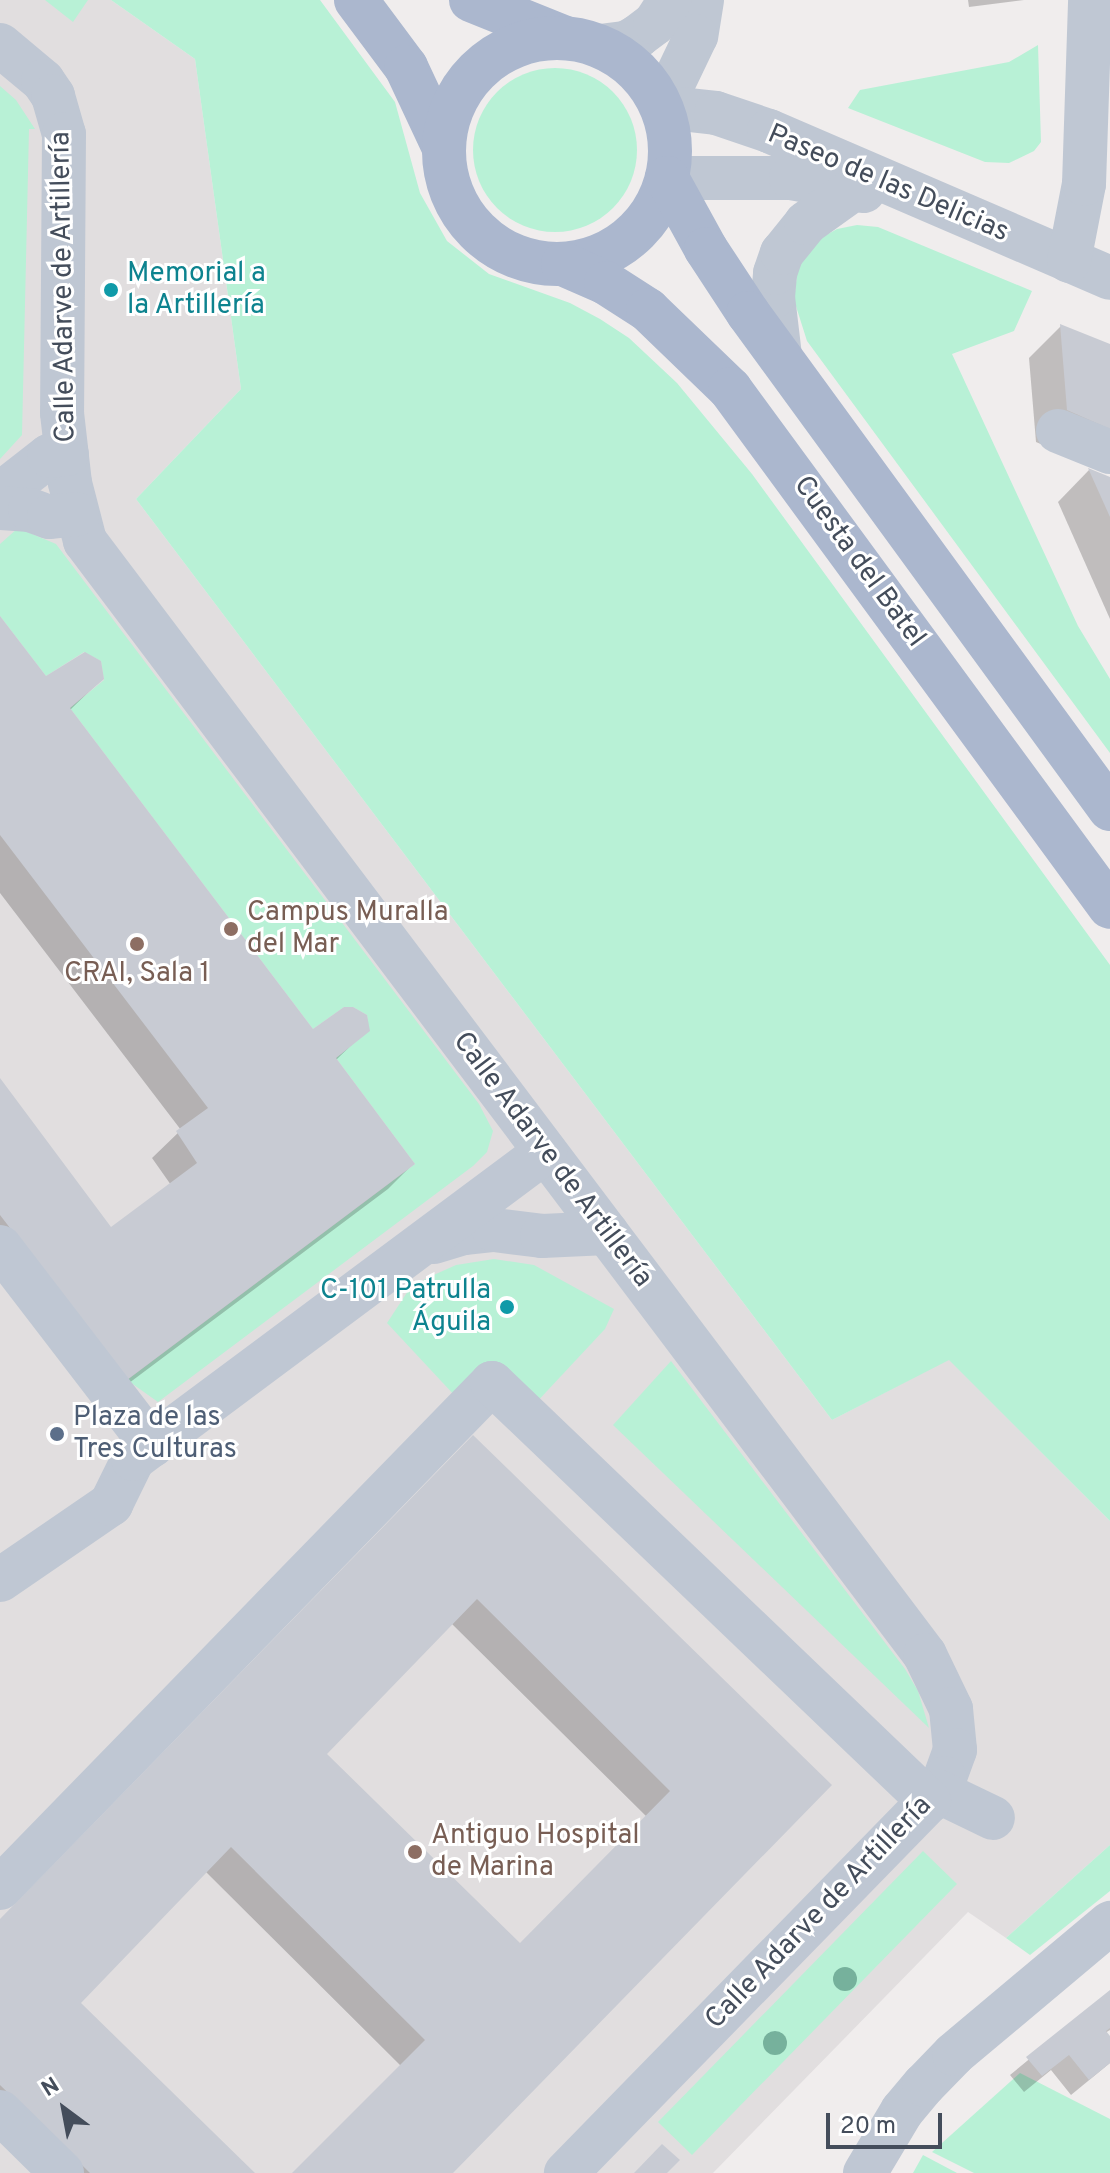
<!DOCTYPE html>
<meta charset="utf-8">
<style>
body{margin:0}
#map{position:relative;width:1110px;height:2173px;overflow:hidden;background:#f0eded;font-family:Overpass,sans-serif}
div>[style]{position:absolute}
.education>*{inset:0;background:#e1dedf}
.green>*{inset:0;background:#b8f1d6}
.round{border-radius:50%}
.shadow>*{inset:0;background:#0003}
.building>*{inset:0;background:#c8cbd3}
.minor>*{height:44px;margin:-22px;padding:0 22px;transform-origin:22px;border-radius:22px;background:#bfc7d3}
.major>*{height:44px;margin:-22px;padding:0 22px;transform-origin:22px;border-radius:22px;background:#abb7ce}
.major>.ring{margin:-22px;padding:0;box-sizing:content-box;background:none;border:44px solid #abb7ce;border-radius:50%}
.trees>*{width:24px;height:24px;margin:-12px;border-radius:50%;background:#76b19c}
.dots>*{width:22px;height:22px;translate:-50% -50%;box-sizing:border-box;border:4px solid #fff;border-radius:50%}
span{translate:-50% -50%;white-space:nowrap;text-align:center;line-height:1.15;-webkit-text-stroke:6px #fff;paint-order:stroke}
.street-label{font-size:28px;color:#444d5b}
.culture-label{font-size:28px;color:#0d838f}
.left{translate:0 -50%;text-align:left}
.right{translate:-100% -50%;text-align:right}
.education-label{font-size:28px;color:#785e54}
.service-label{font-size:28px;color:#4e5e75}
.north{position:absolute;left:24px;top:2069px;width:80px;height:80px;-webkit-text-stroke:6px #fff;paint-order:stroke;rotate:328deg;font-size:22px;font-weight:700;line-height:32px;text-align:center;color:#444d5b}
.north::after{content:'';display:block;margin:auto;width:28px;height:36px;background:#444d5b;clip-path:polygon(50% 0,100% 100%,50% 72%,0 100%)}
.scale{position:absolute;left:826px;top:2113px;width:116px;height:36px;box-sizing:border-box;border:4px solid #444d5b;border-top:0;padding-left:10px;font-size:24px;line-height:28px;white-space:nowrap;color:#444d5b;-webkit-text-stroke:6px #fff;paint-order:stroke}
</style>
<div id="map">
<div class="education">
<i style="clip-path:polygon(0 0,111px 0,195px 59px,241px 389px,136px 499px,832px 1420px,949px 1359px,1110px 1521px,1110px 1845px,1006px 1938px,968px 1912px,713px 2173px,0 2173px)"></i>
</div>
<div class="green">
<i style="clip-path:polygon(45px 0,88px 0,73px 22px)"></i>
<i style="clip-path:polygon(111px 0,320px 0,395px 102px,420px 193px,447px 241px,489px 274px,570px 303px,600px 319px,629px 338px,677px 383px,752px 474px,1110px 965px,1110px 1521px,949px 1360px,832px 1420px,136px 499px,241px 389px,195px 59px)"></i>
<i style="clip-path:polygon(1038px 45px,1041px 142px,1034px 151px,1009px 163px,985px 162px,848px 108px,860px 90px,1009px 62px)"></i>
<i class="round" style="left:473px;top:68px;width:164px;height:164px"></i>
<i style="clip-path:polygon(0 86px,16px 100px,35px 129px,29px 129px,22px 435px,0 459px)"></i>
<i style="clip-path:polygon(857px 225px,878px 227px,1032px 291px,1014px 331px,952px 354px,1078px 626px,1110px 679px,1110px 753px,807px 341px,794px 300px,798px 265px,819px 239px,837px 229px)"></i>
<i style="clip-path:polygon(18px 528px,56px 544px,479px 1104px,493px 1131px,487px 1152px,473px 1166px,158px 1402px,127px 1380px,415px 1164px,336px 1058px,369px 1031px,367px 1015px,353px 1007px,344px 1007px,313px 1029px,70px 708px,104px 680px,101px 661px,84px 652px,46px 676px,0 616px,0 544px)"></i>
<i style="clip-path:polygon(494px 1259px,534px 1265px,614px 1309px,605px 1329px,533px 1406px,456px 1397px,387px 1323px,408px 1291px,427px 1278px,456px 1265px)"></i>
<i style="clip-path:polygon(671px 1361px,905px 1669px,918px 1691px,929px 1728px,613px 1425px)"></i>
<i style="clip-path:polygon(1110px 1845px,1110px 1891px,1030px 1955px,1006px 1938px)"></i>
<i style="clip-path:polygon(923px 1851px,957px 1884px,692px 2155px,658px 2122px)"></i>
<i style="clip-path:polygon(1020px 2073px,1110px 2119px,1110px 2173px,974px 2173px,932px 2152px)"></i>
<i style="clip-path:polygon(923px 2155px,957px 2173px,913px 2173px)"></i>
</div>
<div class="shadow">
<i style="clip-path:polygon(968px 0,1024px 0,969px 7px)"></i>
<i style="clip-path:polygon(1061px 326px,1110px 346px,1110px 474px,1036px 442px,1029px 358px)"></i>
<i style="clip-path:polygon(1089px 470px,1110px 479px,1110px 619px,1058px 502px)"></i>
<i style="clip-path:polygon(0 619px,45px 678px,102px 679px,69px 711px,312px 1031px,367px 1030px,335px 1061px,413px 1164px,388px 1189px,101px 1404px,0 1273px,0 1081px,110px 1230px,171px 1185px,152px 1158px,181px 1130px,0 893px)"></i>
<i style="clip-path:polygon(evenodd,448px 1462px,829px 1785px,451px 2173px,294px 2173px,401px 2066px,205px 1871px,78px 2003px,252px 2173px,39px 2173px,0 2135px,0 1922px,448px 1462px,451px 1623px,647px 1817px,520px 1946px,324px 1755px,451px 1623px)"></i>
<i style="clip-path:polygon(1110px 1993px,1110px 2030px,1105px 2033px,1110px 2039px,1110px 2063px,1071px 2095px,1051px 2070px,1024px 2092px,1010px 2075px)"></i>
</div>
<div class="building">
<i style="clip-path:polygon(1060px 324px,1110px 344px,1110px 429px,1067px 410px)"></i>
<i style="clip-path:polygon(1088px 468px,1110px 477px,1110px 517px)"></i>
<i style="clip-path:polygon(0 616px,46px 676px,85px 652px,101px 661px,104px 679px,70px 708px,313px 1029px,344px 1007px,353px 1007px,367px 1015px,370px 1031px,336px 1058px,415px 1164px,127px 1380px,0 1215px,0 1078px,111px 1227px,197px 1163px,176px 1131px,208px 1108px,0 835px)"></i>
<i style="clip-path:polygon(evenodd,473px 1435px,832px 1785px,453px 2173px,292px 2173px,425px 2040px,231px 1847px,81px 2003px,255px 2173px,90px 2173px,0 2085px,0 1919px,473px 1435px,477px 1599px,670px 1791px,520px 1943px,327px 1754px,477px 1599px)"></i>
<i style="clip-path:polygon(1110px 1990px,1110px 2028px,1106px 2031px,1110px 2036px,1110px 2063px,1089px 2080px,1069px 2055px,1042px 2076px,1026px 2057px)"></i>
<i style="clip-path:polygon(662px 2144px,680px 2160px,667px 2173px,634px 2173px)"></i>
</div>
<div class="minor">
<i style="left:702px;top:0;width:36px;rotate:99deg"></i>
<i style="left:696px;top:36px;width:79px;rotate:115.6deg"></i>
<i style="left:662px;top:107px;width:54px;rotate:6.3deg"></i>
<i style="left:716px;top:113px;width:56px;rotate:18.8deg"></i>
<i style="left:769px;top:131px;width:371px;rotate:23.3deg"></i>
<i style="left:0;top:45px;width:56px;rotate:39.9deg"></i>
<i style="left:43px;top:81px;width:18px;rotate:56deg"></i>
<i style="left:53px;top:96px;width:40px;rotate:74deg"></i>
<i style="left:64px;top:134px;width:279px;rotate:90.4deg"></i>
<i style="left:62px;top:413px;width:70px;rotate:83.5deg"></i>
<i style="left:70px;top:483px;width:60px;rotate:75.5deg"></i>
<i style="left:85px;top:541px;width:1395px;rotate:52.98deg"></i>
<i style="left:925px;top:1655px;width:60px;rotate:64.3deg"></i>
<i style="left:951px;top:1709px;width:41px;rotate:84.4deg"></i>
<i style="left:955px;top:1750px;width:30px;rotate:110deg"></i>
<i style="left:945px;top:1778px;width:28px;rotate:125deg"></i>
<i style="left:929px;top:1801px;width:520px;rotate:134.3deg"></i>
<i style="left:600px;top:46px;width:26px;rotate:-7deg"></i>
<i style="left:626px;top:43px;width:14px;rotate:-30deg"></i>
<i style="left:638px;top:36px;width:21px;rotate:-37deg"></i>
<i style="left:655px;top:23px;width:27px;rotate:-57deg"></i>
<i style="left:667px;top:178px;width:124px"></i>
<i style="left:791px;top:178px;width:74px;rotate:10.1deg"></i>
<i style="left:1069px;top:261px;width:78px;rotate:-79deg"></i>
<i style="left:1084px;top:184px;width:184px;rotate:-88.1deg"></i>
<i style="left:780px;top:356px;width:59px;rotate:-96.8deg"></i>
<i style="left:773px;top:297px;width:24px;rotate:-85deg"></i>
<i style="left:775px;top:273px;width:21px;rotate:-71deg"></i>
<i style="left:782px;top:253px;width:38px;rotate:-51deg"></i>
<i style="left:806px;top:223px;width:60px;rotate:-35.5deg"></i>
<i style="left:1058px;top:431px;width:56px;rotate:22deg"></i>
<i style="left:0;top:494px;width:62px;rotate:-37.8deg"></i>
<i style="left:49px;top:456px;width:18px;rotate:-6deg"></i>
<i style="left:0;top:508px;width:30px;rotate:4deg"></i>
<i style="left:30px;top:510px;width:20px;rotate:20deg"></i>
<i style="left:49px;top:517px;width:28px;rotate:-6deg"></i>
<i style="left:434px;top:1242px;width:31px;rotate:-17deg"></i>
<i style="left:464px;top:1233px;width:30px;rotate:-6deg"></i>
<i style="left:494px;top:1230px;width:48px;rotate:7.1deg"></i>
<i style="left:542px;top:1236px;width:65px;rotate:-2.6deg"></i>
<i style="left:0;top:1247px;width:250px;rotate:52.5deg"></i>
<i style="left:0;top:1580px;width:135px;rotate:-34.4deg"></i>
<i style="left:111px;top:1504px;width:50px;rotate:-63.9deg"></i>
<i style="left:133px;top:1459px;width:514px;rotate:-36.69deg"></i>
<i style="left:937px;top:1791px;width:62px;rotate:25.7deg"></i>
<i style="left:0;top:1888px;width:705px;rotate:-45.75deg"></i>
<i style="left:492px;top:1383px;width:605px;rotate:43.73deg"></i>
<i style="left:0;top:2112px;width:87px;rotate:44.5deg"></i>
<i style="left:865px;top:2173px;width:72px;rotate:-59.2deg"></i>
<i style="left:902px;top:2111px;width:34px;rotate:-50deg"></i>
<i style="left:924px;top:2085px;width:43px;rotate:-45.9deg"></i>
<i style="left:954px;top:2054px;width:204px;rotate:-40deg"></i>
</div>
<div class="major">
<i style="left:356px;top:0;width:84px;rotate:53.3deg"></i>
<i style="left:406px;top:67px;width:87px;rotate:64.9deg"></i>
<i style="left:471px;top:0;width:99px;rotate:21.9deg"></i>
<i class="ring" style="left:444px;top:38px;width:182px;height:182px"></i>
<i style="left:667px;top:178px;width:81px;rotate:61.2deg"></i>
<i style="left:706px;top:249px;width:77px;rotate:56.7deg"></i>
<i style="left:748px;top:313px;width:614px;rotate:53.88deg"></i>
<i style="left:563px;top:264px;width:47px;rotate:23.8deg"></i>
<i style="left:606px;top:283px;width:50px;rotate:32.7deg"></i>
<i style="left:648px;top:310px;width:114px;rotate:43.9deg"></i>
<i style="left:730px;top:389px;width:642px;rotate:53.74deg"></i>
</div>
<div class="trees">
<i style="left:845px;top:1979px"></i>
<i style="left:775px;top:2043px"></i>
</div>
<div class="dots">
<i style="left:111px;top:290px;background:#0f9aa8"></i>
<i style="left:231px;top:929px;background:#8d6e63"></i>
<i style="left:137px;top:944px;background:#8d6e63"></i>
<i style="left:507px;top:1307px;background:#0f9aa8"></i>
<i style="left:57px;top:1434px;background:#5c6f8a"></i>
<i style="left:415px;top:1852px;background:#8d6e63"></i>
</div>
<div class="street-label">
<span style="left:888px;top:184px;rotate:23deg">Paseo de las Delicias</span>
<span style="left:64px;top:287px;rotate:-91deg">Calle Adarve de Artillería</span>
<span style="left:859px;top:562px;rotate:54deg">Cuesta del Batel</span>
<span style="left:552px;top:1160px;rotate:53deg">Calle Adarve de Artillería</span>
<span style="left:819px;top:1913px;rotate:-46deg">Calle Adarve de Artillería</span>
</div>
<div class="culture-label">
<span class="left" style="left:127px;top:290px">Memorial a<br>la Artillería</span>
<span class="right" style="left:491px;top:1307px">C-101 Patrulla<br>Águila</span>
</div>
<div class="education-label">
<span class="left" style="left:247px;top:929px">Campus Muralla<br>del Mar</span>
<span style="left:137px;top:974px">CRAI, Sala 1</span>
<span class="left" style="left:431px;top:1852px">Antiguo Hospital<br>de Marina</span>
</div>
<div class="service-label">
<span class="left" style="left:73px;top:1434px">Plaza de las<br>Tres Culturas</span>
</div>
<div class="north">N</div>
<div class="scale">20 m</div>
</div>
